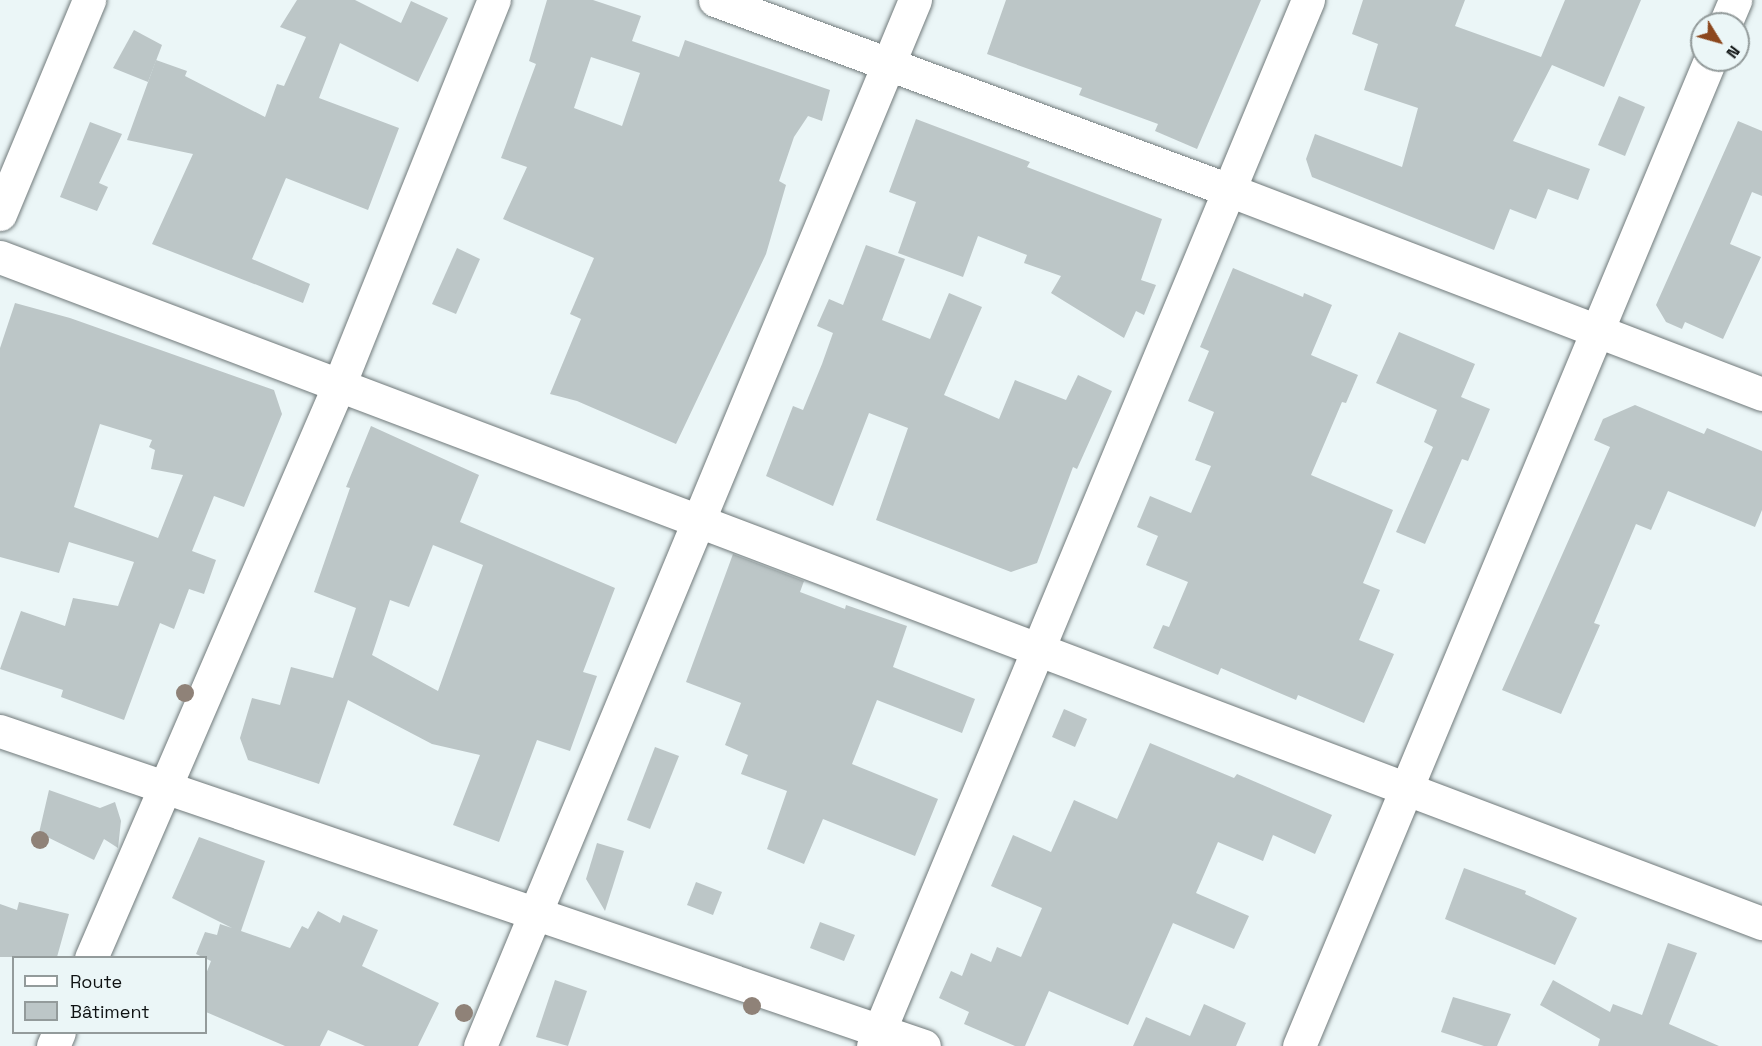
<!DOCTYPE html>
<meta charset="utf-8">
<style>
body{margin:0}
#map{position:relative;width:1762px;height:1046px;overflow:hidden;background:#ebf6f7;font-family:"Space Grotesk",sans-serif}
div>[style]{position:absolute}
.building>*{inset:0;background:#bcc6c7}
.roads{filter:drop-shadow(0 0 2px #717a7b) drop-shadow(0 0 2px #717a7b)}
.street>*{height:33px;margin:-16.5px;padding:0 16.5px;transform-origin:16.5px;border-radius:16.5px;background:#fff}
.trees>*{width:18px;height:18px;margin:-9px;border-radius:50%;background:#8f8278}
span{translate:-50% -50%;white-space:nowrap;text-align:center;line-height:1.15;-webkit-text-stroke:4.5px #ebf6f7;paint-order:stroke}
.legend{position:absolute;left:12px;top:956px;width:195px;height:78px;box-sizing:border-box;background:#ebf6f7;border:2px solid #939b9b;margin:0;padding:8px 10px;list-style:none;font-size:18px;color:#0e1212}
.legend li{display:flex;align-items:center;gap:12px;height:30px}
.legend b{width:30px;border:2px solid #939b9b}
.north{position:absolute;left:1690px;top:12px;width:60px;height:60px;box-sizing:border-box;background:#ebf6f7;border:2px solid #939b9b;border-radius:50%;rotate:127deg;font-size:16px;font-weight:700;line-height:24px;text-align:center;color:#0e1212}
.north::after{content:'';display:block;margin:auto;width:21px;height:27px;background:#8c471d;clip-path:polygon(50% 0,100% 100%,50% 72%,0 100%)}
</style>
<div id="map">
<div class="building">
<i style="clip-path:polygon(297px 0,355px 0,401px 23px,411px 1px,448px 18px,418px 82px,340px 43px,319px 98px,399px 128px,368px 210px,286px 178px,252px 259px,310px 284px,303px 303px,152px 244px,193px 154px,127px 140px,156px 60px,187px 71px,185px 76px,265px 117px,277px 84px,284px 86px,306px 37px,280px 27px)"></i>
<i style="clip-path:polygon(evenodd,547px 0,593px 0,641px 16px,632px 41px,679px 57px,685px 40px,830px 90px,822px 121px,808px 116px,794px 137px,779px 181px,786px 185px,766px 254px,676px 444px,577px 401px,550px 394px,581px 319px,570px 314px,594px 258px,503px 219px,527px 167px,501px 158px,536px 64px,529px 61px,547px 0,591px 57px,640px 73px,622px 126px,574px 108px,591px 57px)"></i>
<i style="clip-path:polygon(1006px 0,1261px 0,1197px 149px,1155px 131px,1158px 124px,1079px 95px,1082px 88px,987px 54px)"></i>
<i style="clip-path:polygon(1363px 0,1465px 0,1455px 26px,1541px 57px,1565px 0,1641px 0,1604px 87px,1552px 65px,1513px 141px,1590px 169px,1578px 200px,1548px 189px,1536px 219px,1510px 209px,1494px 250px,1312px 177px,1306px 159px,1315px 134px,1402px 167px,1418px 108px,1364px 90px,1378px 44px,1352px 34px)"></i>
<i style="clip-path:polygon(134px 30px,162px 45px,148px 82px,113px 68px)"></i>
<i style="clip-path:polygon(1619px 96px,1645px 107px,1625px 156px,1598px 145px)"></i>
<i style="clip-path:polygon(916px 119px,1030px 162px,1027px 167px,1162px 219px,1141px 280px,1156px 285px,1144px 315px,1136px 311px,1124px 338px,1051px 293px,1061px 276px,1024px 263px,1027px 255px,978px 236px,963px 277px,898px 253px,916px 202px,889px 192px)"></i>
<i style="clip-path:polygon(1738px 121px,1762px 131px,1762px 196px,1752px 192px,1730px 244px,1761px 257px,1723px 339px,1685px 322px,1682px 329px,1666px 322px,1656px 305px)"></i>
<i style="clip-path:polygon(90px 122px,122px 134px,99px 183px,108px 187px,97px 211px,60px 197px)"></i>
<i style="clip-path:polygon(866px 245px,905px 259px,882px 320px,930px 339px,949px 293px,982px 307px,944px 395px,999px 419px,1015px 380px,1066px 400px,1078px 375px,1112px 391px,1077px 469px,1073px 467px,1037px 563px,1011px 572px,876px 520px,908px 428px,869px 413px,833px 506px,766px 476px,793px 406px,803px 410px,822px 364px,833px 333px,817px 326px,829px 299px,843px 305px)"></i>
<i style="clip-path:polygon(457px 248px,480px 259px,456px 314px,432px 304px)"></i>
<i style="clip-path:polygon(1233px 268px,1303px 297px,1304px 293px,1332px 305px,1311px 355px,1358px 375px,1346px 403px,1342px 402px,1311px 475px,1393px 510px,1363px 583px,1380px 590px,1359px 640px,1394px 654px,1364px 723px,1298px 695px,1296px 700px,1221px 668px,1218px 675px,1153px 648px,1163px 625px,1169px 627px,1188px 582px,1146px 565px,1158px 536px,1137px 527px,1150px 496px,1191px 513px,1211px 466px,1195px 460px,1214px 412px,1188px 401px,1209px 351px,1200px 347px)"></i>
<i style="clip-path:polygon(evenodd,15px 303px,70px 318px,274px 390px,282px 414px,244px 507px,214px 496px,192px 551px,216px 560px,204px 594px,189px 589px,174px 629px,160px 623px,124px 720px,61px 697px,63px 690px,0 669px,21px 611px,65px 626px,73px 598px,118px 606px,134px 562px,69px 542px,59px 573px,0 557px,0 348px,15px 303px,100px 424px,152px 440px,149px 447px,155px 450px,151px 469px,183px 475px,158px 538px,74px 507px,100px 424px)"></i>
<i style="clip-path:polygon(1399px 332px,1475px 364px,1461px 397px,1490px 409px,1468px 461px,1462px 459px,1425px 544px,1396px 532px,1433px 447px,1424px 442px,1437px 410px,1376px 383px)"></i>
<i style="clip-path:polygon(1635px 405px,1704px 434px,1707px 428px,1762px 451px,1762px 510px,1755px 527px,1668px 491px,1651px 530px,1636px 524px,1594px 623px,1600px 625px,1561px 714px,1502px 690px,1610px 447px,1594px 440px,1603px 419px)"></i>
<i style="clip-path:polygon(evenodd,371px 426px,479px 475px,460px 522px,615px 588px,583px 672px,597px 676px,570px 751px,537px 740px,499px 842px,453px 825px,480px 755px,432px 744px,348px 700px,319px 784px,248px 760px,240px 738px,252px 698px,280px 705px,291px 667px,333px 678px,356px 608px,314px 592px,350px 488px,346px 487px,371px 426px,433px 545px,483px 565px,438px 691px,372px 655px,390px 600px,409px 607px,433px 545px)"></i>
<i style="clip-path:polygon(733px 554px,804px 581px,800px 592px,845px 609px,846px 605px,907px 626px,893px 667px,975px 699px,962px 733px,877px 700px,852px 764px,938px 799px,915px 856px,823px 819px,804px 864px,767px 849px,787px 791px,741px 774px,748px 755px,725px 745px,741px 703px,686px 682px)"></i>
<i style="clip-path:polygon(1064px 709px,1087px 719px,1075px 747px,1052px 737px)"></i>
<i style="clip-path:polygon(1150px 743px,1234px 778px,1237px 774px,1332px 815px,1315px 854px,1273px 835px,1263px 861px,1218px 842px,1196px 893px,1249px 916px,1234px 949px,1173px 923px,1128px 1025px,1049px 991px,1025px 1046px,1015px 1046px,964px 1024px,969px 1012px,939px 998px,951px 971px,962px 976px,971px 953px,991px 962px,997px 947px,1021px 957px,1042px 908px,991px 886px,1013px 835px,1051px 852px,1074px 800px,1117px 819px)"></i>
<i style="clip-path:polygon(655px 747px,679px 756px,650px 829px,627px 820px)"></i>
<i style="clip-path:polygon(49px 790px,100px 808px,115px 802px,121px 821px,118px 848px,104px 839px,94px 860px,39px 833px)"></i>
<i style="clip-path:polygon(199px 837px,265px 861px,241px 931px,290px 948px,302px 926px,308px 929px,318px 911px,340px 923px,343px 915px,378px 930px,362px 966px,439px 1003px,418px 1046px,365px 1046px,328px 1030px,320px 1046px,285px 1046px,206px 1012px,206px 974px,211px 961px,196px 954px,205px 932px,217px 935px,220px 924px,232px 928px,172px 898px)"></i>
<i style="clip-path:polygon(597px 843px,624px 851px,605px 911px,586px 879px)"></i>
<i style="clip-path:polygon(1464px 868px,1526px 891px,1525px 894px,1577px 918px,1555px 965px,1445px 919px)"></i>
<i style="clip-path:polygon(696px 882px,722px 892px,713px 915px,687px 905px)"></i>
<i style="clip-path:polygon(19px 902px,69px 914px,57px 957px,0 957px,0 904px,17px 910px)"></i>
<i style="clip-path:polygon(820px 922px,855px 935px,844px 961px,810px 948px)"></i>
<i style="clip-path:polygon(1668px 943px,1697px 953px,1669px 1024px,1719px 1046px,1598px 1046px,1600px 1039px,1540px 1005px,1553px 980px,1610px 1012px,1613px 1004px,1642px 1015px)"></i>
<i style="clip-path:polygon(555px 980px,587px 991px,568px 1046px,536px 1037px)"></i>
<i style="clip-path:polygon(1453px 997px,1511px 1014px,1497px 1046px,1484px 1046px,1441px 1032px)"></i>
<i style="clip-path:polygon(1204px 1004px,1246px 1023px,1236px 1046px,1133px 1046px,1146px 1017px,1190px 1036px)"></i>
</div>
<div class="roads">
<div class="street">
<i style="left:715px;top:0;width:548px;rotate:20.29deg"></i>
<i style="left:1229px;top:190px;width:571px;rotate:20.94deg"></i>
<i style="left:1725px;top:24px;width:26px;rotate:-67deg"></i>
<i style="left:0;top:214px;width:232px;rotate:-67.4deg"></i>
<i style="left:0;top:257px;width:1884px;rotate:20.71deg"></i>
<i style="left:0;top:731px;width:976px;rotate:18.82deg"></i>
<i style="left:91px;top:958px;width:624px;rotate:-66.6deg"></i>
<i style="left:339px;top:385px;width:415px;rotate:-68.1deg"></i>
<i style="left:53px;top:1046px;width:15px;rotate:-67deg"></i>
<i style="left:480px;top:1046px;width:1133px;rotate:-67.42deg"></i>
<i style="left:873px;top:1046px;width:1133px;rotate:-67.42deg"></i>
<i style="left:1299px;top:1046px;width:1068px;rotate:-67.37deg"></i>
</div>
</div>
<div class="trees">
<i style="left:185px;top:693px"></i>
<i style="left:40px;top:840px"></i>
<i style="left:752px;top:1006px"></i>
<i style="left:464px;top:1013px"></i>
</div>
<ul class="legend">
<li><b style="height:8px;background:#fff"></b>Route</li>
<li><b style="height:16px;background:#bcc6c7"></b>Bâtiment</li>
</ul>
<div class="north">N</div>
</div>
